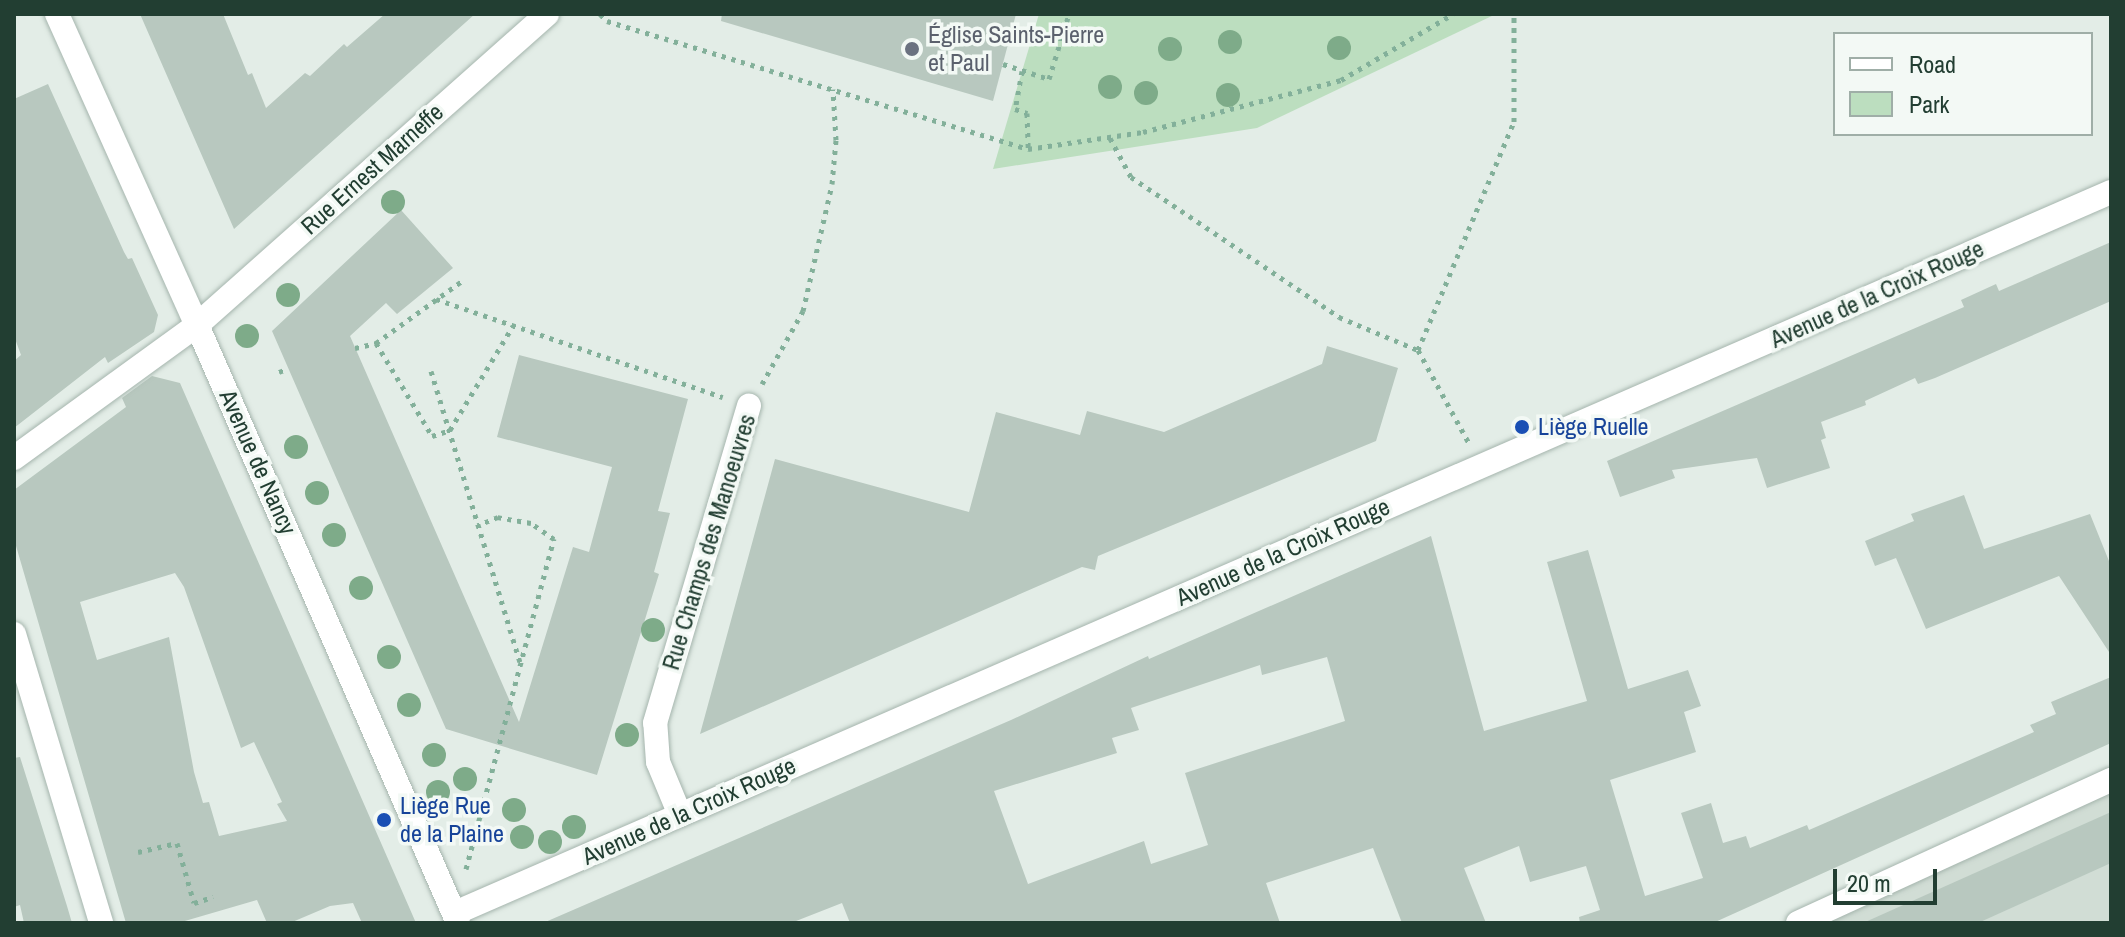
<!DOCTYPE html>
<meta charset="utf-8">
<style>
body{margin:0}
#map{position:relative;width:2125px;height:937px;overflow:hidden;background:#e3ede7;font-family:"Archivo Narrow",sans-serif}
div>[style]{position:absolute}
.built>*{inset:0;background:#d1ddd5}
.green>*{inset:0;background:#bcdebf}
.building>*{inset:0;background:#b8c8bf}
.path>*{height:5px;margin-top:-2.5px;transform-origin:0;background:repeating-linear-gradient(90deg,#83b09a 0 4px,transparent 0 10px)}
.roads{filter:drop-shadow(0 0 2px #a5b5ad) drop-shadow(0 0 2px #a5b5ad)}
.minor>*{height:24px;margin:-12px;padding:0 12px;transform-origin:12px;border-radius:12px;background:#fff}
.trees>*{width:24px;height:24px;margin:-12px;border-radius:50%;background:#7eab89}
.dots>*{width:22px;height:22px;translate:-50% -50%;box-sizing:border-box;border:4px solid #f3f9f5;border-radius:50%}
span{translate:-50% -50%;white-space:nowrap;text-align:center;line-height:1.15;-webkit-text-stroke:7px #f3f9f5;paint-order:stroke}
.worship-label{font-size:24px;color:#5b616d}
.left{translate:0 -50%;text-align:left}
.street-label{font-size:24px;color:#223e32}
.transit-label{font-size:24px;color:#164399}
.frame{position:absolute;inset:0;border:16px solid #223e32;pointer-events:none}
.legend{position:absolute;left:1833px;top:32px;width:260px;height:104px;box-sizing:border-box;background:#f3f9f5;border:2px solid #9faea7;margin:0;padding:10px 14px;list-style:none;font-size:24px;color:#223e32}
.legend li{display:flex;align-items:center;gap:16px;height:40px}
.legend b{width:40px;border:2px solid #9faea7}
.scale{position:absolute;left:1833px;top:869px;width:104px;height:36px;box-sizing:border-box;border:4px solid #223e32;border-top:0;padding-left:10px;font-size:24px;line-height:28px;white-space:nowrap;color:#223e32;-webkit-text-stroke:6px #f3f9f5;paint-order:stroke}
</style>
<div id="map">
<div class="built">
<i style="clip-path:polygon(2111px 776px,2111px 923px,1785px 923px)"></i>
</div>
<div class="green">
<i style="clip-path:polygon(1039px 14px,1496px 14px,1257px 128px,993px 169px)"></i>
</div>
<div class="building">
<i style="clip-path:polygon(140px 14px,223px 14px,248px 75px,252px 73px,266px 108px,305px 73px,310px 76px,344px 44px,347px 47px,385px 14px,475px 14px,234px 229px)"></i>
<i style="clip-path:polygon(722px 14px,1016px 14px,993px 101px,721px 21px)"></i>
<i style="clip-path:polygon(48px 84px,124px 252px,128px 259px,132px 258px,158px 315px,154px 332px,108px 363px,105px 357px,14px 428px,14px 361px,21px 355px,14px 336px,14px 99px)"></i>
<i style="clip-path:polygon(401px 210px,453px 268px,397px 314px,386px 303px,350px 336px,519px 722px,573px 547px,589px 552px,612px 467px,497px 437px,519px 355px,688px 399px,658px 511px,670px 513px,654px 572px,659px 574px,597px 775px,446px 729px,272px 331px)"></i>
<i style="clip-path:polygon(2111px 242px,2111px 301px,1935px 378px,1918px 384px,1915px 378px,1865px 401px,1866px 405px,1821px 422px,1826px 438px,1821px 440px,1830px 468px,1767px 488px,1757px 458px,1742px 460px,1672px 470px,1675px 478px,1620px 497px,1607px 461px,1964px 307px,1961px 300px,1996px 284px,1999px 291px)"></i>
<i style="clip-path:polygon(1327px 346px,1398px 368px,1376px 441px,1098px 556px,1095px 570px,1082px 567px,700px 734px,775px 459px,969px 512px,996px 412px,1080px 435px,1087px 411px,1164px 432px,1322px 364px)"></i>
<i style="clip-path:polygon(evenodd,152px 376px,180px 383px,416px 923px,362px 923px,353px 903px,330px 906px,290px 923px,267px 923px,257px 900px,178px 923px,126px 923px,14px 539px,14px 490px,126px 407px,122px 398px,152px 376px,175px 573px,184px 587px,241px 748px,254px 742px,282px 802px,277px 804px,287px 821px,219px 836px,209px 802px,203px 803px,194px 772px,169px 637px,97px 660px,80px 602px,175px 573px)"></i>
<i style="clip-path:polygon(1964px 495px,1984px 549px,2090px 514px,2111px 566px,2111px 655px,2059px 576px,1926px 629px,1896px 558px,1875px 566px,1865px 541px,1914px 521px,1911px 514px)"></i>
<i style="clip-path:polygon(evenodd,1431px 536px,1484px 731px,1587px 701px,1547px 562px,1588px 550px,1628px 689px,1688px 670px,1701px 706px,1684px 712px,1696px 752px,1610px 780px,1645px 896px,1703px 878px,1681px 813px,1711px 803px,1723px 843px,1746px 836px,1750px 848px,1807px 825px,1809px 830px,2034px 732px,2030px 725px,2056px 714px,2051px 702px,2111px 677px,2111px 743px,1713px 923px,1580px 923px,1579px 917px,1600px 910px,1586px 866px,1530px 882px,1519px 846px,1464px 868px,1486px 923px,1402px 923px,1373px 848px,1266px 883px,1280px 923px,850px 923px,842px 903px,791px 923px,543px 923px,1011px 720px,1148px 656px,1149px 659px,1431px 536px,1327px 657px,1345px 721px,1185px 773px,1208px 845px,1151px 864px,1144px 841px,1028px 884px,994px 791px,1117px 753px,1112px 738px,1139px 730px,1131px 708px,1260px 665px,1262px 675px,1327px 657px)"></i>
<i style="clip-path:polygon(20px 757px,67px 906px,72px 923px,24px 923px,20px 905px,14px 907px,14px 758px)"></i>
<i style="clip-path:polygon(2111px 812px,2111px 863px,1978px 923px,1863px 923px)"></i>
</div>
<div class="path">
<i style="left:600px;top:14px;width:10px;rotate:45deg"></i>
<i style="left:607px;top:21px;width:440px;rotate:16.9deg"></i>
<i style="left:1028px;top:149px;width:116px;rotate:-8.4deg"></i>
<i style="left:1143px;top:132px;width:205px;rotate:-14.7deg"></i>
<i style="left:1341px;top:80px;width:130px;rotate:-30.5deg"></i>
<i style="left:1003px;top:64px;width:48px;rotate:18.1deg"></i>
<i style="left:1049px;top:79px;width:68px;rotate:-72.9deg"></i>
<i style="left:1022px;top:71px;width:39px;rotate:100deg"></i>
<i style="left:1015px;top:109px;width:13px;rotate:18deg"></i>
<i style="left:1027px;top:113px;width:36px;rotate:88deg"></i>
<i style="left:1110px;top:138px;width:44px;rotate:61.7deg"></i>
<i style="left:1131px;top:177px;width:251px;rotate:33.9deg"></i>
<i style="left:1339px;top:317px;width:86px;rotate:22.7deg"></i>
<i style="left:1418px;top:350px;width:106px;rotate:61.3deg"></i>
<i style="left:436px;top:299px;width:303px;rotate:18.9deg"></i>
<i style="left:376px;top:343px;width:109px;rotate:58.9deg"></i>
<i style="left:432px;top:436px;width:19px;rotate:-18deg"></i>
<i style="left:450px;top:430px;width:122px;rotate:-58.8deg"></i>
<i style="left:355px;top:348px;width:22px;rotate:-13deg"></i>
<i style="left:376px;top:343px;width:106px;rotate:-35.8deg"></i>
<i style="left:1418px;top:350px;width:247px;rotate:-67.2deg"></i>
<i style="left:1514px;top:122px;width:108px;rotate:-90deg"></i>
<i style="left:431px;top:371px;width:304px;rotate:73deg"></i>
<i style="left:279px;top:372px;width:9px;rotate:-21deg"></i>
<i style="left:762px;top:384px;width:84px;rotate:-60.7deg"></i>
<i style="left:803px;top:311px;width:130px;rotate:-77.1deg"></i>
<i style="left:832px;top:184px;width:44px;rotate:-84.8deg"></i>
<i style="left:836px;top:140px;width:51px;rotate:-93.4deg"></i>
<i style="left:138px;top:852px;width:40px;rotate:-13deg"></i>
<i style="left:177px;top:843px;width:62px;rotate:74.2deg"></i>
<i style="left:194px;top:903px;width:20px;rotate:-18deg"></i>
<i style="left:466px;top:869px;width:342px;rotate:-75.1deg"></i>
<i style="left:554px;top:539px;width:28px;rotate:-145deg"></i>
<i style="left:531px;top:523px;width:34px;rotate:-170deg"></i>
<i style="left:498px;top:517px;width:22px;rotate:158deg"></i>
</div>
<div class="roads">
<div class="minor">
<i style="left:57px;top:14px;width:341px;rotate:65.8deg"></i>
<i style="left:197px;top:325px;width:652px;rotate:66.42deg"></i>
<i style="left:14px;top:458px;width:226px;rotate:-36deg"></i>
<i style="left:197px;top:325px;width:468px;rotate:-41.6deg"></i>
<i style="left:14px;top:634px;width:302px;rotate:73.2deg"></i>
<i style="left:680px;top:815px;width:57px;rotate:-112.5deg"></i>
<i style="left:658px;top:762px;width:39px;rotate:-94deg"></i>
<i style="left:655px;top:723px;width:331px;rotate:-73.5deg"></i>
<i style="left:455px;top:913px;width:1806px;rotate:-23.53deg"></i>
<i style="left:1798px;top:923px;width:344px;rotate:-24.6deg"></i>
</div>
</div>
<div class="trees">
<i style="left:1230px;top:42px"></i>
<i style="left:1339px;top:48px"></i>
<i style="left:1170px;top:49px"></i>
<i style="left:1110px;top:87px"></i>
<i style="left:1146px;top:93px"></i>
<i style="left:1228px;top:95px"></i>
<i style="left:393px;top:202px"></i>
<i style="left:288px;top:295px"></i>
<i style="left:247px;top:336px"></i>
<i style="left:296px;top:447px"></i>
<i style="left:317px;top:493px"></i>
<i style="left:334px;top:535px"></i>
<i style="left:361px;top:588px"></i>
<i style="left:653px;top:630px"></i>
<i style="left:389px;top:657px"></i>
<i style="left:409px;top:705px"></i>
<i style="left:627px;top:735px"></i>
<i style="left:434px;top:755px"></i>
<i style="left:465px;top:779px"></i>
<i style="left:438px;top:792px"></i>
<i style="left:514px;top:810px"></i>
<i style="left:574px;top:827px"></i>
<i style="left:522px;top:837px"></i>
<i style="left:550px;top:842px"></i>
</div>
<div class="dots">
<i style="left:912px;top:49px;background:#6b7280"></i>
<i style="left:1522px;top:427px;background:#1a4fb4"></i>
<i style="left:384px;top:820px;background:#1a4fb4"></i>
</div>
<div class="worship-label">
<span class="left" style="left:928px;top:49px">Église Saints-Pierre<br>et Paul</span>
</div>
<div class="street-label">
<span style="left:372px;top:169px;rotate:-42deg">Rue Ernest Marneffe</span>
<span style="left:1877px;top:294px;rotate:-24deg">Avenue de la Croix Rouge</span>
<span style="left:258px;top:462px;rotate:66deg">Avenue de Nancy</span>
<span style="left:709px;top:542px;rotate:-73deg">Rue Champs des Manoeuvres</span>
<span style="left:1283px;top:552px;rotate:-24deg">Avenue de la Croix Rouge</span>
<span style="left:689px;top:811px;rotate:-24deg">Avenue de la Croix Rouge</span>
</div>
<div class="transit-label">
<span class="left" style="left:1538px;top:427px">Liège Ruelle</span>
<span class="left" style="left:400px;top:820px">Liège Rue<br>de la Plaine</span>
</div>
<div class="frame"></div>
<ul class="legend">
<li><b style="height:10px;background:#fff"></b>Road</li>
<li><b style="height:22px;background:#bcdebf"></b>Park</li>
</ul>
<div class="scale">20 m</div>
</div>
